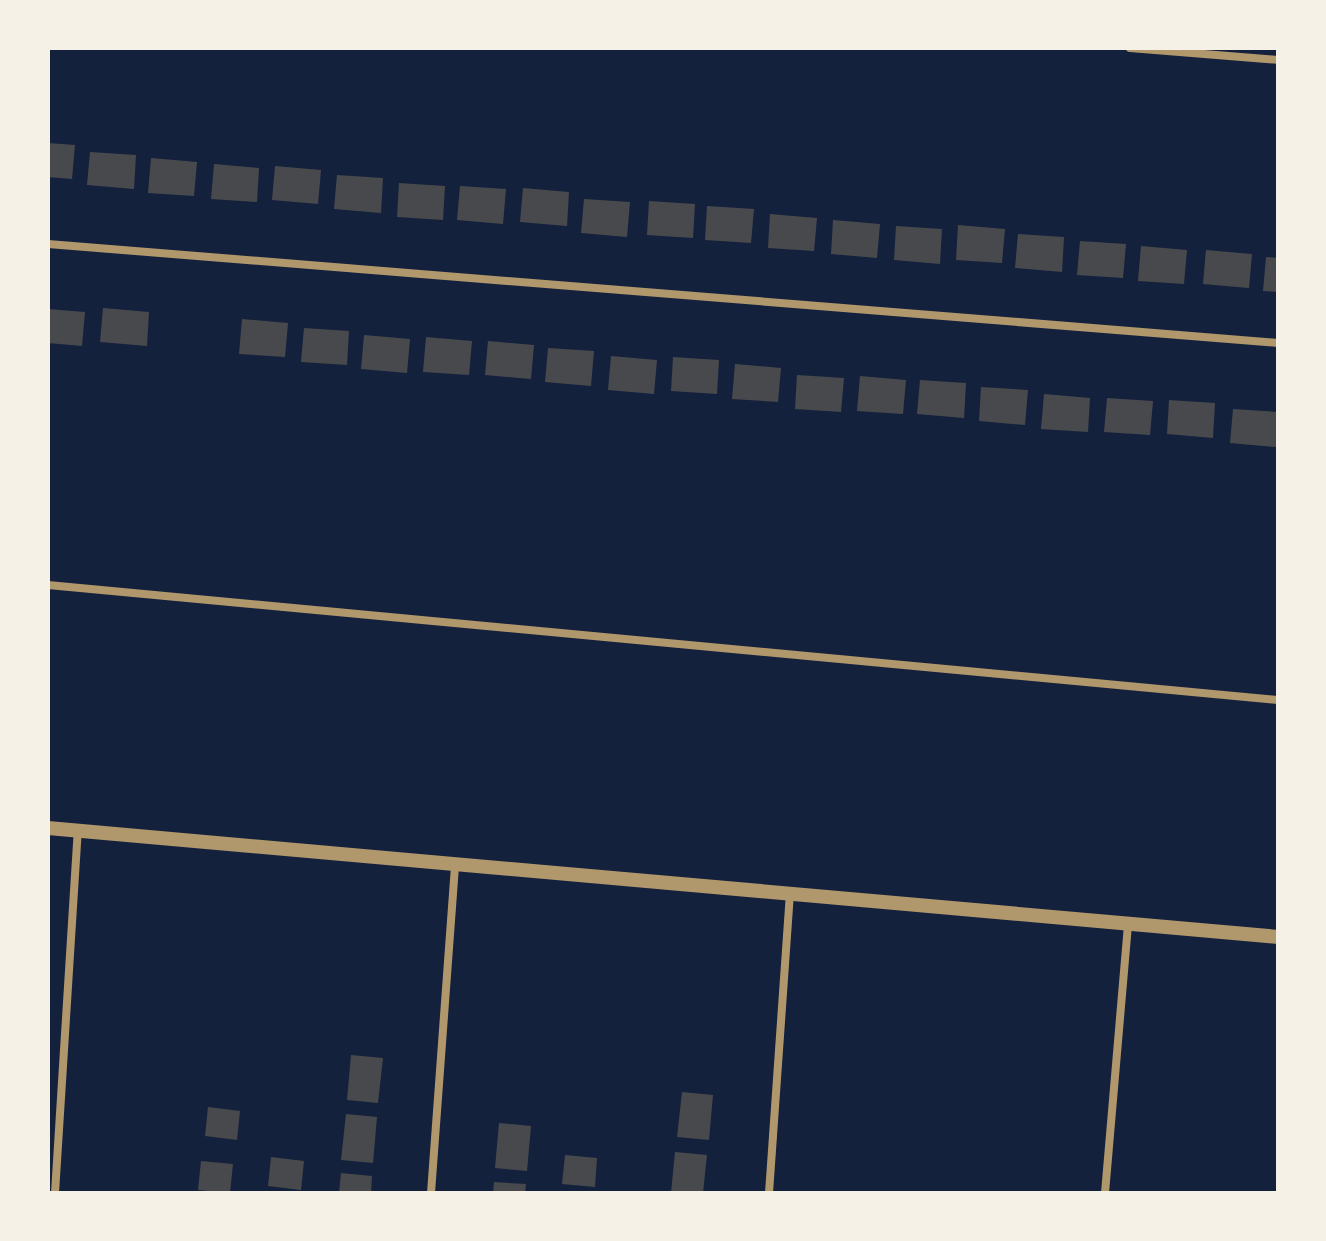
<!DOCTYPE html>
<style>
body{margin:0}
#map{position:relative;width:1326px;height:1241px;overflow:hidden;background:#14213d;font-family:"DejaVu Sans",sans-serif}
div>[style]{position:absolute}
.building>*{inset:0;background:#48494c}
.minor>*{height:8px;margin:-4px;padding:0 4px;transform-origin:4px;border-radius:4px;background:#b1986c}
.tertiary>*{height:14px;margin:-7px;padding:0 7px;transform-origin:7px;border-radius:7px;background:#b1986c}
span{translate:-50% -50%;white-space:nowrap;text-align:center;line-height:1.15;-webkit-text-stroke:8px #f6f1e7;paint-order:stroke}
.frame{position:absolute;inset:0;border:50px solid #f6f1e7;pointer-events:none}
</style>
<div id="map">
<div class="building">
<i style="clip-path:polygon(48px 143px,75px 145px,72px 179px,48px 177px)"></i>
<i style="clip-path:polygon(90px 152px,136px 155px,134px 189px,87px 185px)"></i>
<i style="clip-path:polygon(151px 158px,197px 162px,194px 196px,148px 193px)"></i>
<i style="clip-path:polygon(214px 164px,259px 168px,257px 202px,211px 199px)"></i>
<i style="clip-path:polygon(275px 166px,321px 170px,318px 204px,272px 200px)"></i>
<i style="clip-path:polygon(337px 175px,383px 178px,381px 213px,334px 209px)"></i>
<i style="clip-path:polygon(399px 183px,445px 186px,443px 220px,397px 217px)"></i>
<i style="clip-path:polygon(460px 186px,506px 189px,503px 224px,457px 220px)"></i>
<i style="clip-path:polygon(523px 188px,569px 192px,567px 226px,520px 222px)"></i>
<i style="clip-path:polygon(584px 199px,630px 202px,627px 237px,581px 233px)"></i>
<i style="clip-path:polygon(649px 201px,695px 204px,693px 238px,647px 235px)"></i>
<i style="clip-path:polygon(707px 206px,754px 209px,751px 243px,705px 240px)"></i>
<i style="clip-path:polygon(770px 214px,817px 218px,814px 251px,768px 248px)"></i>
<i style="clip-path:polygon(833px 220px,880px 224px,877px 258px,831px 254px)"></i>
<i style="clip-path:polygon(958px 225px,1005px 229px,1002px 263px,956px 260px)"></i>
<i style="clip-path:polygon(896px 226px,942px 229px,940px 264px,894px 260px)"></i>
<i style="clip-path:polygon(1018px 234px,1064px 237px,1062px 272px,1015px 268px)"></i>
<i style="clip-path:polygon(1080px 241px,1126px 244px,1123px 278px,1077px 275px)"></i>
<i style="clip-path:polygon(1141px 246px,1187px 250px,1184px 284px,1138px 281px)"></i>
<i style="clip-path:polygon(1206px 250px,1252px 254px,1249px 288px,1203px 284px)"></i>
<i style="clip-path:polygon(1266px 257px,1278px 258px,1278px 292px,1263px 291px)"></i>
<i style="clip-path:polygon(103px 308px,149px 312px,147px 346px,100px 342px)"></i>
<i style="clip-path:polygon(48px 309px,85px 312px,82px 346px,48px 343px)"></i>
<i style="clip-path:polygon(242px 319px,288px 323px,285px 357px,239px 354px)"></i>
<i style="clip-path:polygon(304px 328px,349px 331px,347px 365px,301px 362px)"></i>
<i style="clip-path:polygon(364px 335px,410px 339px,407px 373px,361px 369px)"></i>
<i style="clip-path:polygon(426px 337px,472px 341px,469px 375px,423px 372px)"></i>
<i style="clip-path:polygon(488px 341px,534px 345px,531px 379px,485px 375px)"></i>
<i style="clip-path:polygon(548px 348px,594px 351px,591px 386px,545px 382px)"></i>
<i style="clip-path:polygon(611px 356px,657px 360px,654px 394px,608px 390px)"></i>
<i style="clip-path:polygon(673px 357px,719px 360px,717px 394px,671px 391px)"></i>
<i style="clip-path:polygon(735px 364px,781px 368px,778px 402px,732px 399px)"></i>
<i style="clip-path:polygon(797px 375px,844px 378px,841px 412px,795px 409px)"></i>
<i style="clip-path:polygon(860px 376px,906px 380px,903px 414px,857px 411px)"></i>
<i style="clip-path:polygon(920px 380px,966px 383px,964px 418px,917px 414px)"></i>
<i style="clip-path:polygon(981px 387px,1028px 390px,1025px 425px,979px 421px)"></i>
<i style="clip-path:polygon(1044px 394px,1090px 398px,1088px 432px,1041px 429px)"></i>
<i style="clip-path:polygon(1107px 398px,1153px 401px,1150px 435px,1104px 432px)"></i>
<i style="clip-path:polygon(1169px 400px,1215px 403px,1213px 438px,1167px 434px)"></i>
<i style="clip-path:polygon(1233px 409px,1278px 412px,1276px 447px,1230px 443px)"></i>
<i style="clip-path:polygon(351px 1055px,383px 1058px,378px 1103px,347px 1100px)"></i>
<i style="clip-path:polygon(682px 1092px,713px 1095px,709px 1140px,677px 1137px)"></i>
<i style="clip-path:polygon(208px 1107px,240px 1111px,237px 1140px,205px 1136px)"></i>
<i style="clip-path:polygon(346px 1114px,377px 1117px,373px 1163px,341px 1160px)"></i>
<i style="clip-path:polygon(499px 1123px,531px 1126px,527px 1171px,495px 1168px)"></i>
<i style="clip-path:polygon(675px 1152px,707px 1155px,703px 1193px,671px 1193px)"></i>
<i style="clip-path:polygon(565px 1155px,597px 1158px,595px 1187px,562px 1184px)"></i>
<i style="clip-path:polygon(271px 1157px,304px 1161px,301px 1190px,268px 1186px)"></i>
<i style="clip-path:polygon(201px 1161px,233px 1164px,230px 1193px,198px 1190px)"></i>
<i style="clip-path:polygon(341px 1173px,372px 1176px,371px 1193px,339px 1193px)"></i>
<i style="clip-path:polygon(494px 1182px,526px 1184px,525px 1193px,493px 1193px)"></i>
</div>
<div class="minor">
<i style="left:1130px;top:48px;width:148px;rotate:4.6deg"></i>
<i style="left:48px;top:244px;width:1234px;rotate:4.6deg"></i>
<i style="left:48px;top:585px;width:1235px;rotate:5.34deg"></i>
<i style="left:55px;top:1193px;width:364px;rotate:-86.4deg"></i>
<i style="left:431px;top:1193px;width:330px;rotate:-85.8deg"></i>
<i style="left:769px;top:1193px;width:298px;rotate:-86deg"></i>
<i style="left:1105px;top:1193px;width:271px;rotate:-85.1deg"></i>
</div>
<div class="tertiary">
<i style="left:48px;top:828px;width:1235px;rotate:5.06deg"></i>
</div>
<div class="frame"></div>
</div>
